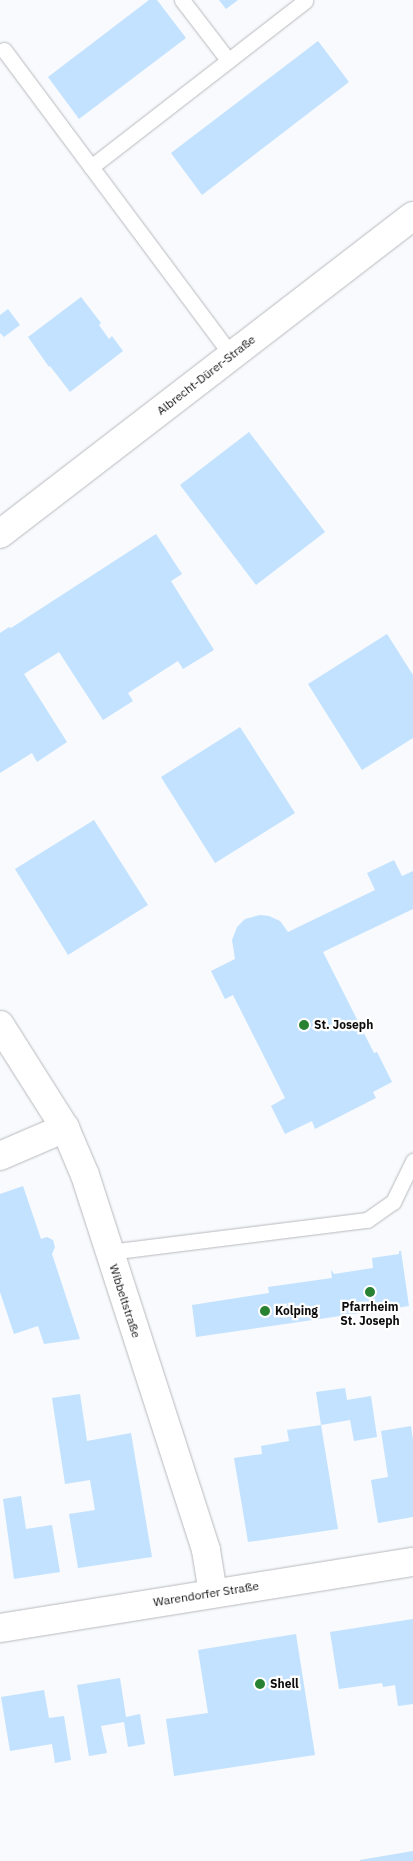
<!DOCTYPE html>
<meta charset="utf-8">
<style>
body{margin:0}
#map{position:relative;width:413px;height:1861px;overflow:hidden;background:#f8fafd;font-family:"IBM Plex Sans",sans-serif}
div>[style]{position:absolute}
.building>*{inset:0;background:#c2e2ff}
.roads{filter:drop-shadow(0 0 1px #b8b9bd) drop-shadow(0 0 1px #b8b9bd)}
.service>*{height:15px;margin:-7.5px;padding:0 7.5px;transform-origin:7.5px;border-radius:7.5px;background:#fff}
.minor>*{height:28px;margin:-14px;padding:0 14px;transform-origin:14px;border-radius:14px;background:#fff}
.secondary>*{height:28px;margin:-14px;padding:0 14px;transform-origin:14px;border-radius:14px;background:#fff}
.dots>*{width:14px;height:14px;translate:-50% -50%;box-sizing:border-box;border:2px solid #fff;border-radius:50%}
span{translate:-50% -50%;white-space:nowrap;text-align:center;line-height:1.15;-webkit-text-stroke:4.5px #fff;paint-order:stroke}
.street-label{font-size:12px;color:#0d0d0e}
.poi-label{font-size:12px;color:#0d0d0e;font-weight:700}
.left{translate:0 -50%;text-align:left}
</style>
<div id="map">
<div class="building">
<i style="clip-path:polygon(149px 0,157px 0,186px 38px,79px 119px,48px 77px)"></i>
<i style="clip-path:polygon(219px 0,238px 0,226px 9px)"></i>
<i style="clip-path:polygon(318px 41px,349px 82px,202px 195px,171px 153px)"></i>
<i style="clip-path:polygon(81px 297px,101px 323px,99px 325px,109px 339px,112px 336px,123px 351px,70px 392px,50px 366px,49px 367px,28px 337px)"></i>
<i style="clip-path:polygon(8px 309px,20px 325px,4px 337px,0 333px,0 315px)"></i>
<i style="clip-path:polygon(249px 432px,325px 532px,256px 585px,180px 485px)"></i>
<i style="clip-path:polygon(156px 534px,182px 574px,171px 581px,214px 650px,183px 669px,178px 661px,128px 693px,133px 701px,103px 720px,59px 652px,24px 674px,67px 742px,37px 762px,32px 753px,0 773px,0 633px,9px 627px,11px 628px)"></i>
<i style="clip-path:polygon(387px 634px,413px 675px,413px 738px,362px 770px,308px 684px)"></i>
<i style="clip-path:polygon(240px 727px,295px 813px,215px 863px,161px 777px)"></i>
<i style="clip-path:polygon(94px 820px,148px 905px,68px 955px,15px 869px)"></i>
<i style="clip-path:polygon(394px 860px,402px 876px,413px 871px,413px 909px,323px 952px,374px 1053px,377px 1052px,392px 1082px,373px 1092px,376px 1098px,315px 1129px,312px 1121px,285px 1134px,271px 1106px,285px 1098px,233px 995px,225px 999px,211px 971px,235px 959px,232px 940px,237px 927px,245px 919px,260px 915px,269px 916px,280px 921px,288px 932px,375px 890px,367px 873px)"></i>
<i style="clip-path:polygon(23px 1186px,41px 1239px,47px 1237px,53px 1240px,55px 1247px,52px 1254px,80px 1339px,44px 1344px,38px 1326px,14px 1334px,0 1292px,0 1194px)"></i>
<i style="clip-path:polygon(399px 1251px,401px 1251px,409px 1306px,196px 1337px,192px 1305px,269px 1293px,268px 1287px,332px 1278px,331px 1270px,334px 1274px,373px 1268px,372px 1258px,399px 1254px)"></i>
<i style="clip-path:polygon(345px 1388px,347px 1400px,371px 1396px,377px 1437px,354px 1441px,350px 1420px,321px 1425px,316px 1392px)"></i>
<i style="clip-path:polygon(80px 1394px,87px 1441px,131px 1433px,152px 1557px,78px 1568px,69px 1514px,95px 1510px,90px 1480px,65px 1484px,52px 1398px)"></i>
<i style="clip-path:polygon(321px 1425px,338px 1529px,248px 1542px,234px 1458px,262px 1454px,261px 1446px,289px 1441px,287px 1430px)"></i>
<i style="clip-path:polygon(411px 1426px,413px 1440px,413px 1517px,378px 1523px,371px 1480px,388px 1477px,381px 1431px)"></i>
<i style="clip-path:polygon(21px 1496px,26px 1529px,52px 1525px,60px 1572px,14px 1579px,3px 1499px)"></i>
<i style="clip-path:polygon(413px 1619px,413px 1704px,398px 1706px,395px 1685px,383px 1687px,382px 1683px,339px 1689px,330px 1632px)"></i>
<i style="clip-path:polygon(296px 1634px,315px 1755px,174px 1776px,166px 1719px,208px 1713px,198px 1650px)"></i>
<i style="clip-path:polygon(120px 1678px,126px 1717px,140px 1714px,145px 1744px,128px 1747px,124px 1722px,101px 1726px,107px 1753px,89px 1756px,77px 1685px)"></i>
<i style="clip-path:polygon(44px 1690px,49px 1718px,64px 1716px,71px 1760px,55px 1763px,52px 1744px,10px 1751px,1px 1697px)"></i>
<i style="clip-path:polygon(413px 1851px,413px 1861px,360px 1861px,360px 1860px)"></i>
</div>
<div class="roads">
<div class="service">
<i style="left:182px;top:0;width:76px;rotate:52.5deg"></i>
<i style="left:4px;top:50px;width:380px;rotate:53.3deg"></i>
<i style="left:91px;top:167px;width:271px;rotate:-37.8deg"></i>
<i style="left:109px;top:1252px;width:260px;rotate:-7.1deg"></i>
<i style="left:367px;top:1220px;width:32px;rotate:-35deg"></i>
<i style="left:393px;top:1202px;width:46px;rotate:-64deg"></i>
</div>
<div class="minor">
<i style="left:0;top:534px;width:521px;rotate:-37.6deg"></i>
<i style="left:0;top:1025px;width:122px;rotate:57.7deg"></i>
<i style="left:65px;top:1128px;width:51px;rotate:66.9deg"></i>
<i style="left:85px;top:1175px;width:394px;rotate:72.1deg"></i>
<i style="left:206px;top:1550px;width:44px;rotate:80.8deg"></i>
<i style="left:0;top:1156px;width:71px;rotate:-23.3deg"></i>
</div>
<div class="secondary">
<i style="left:0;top:1628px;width:418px;rotate:-9.1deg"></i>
</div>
</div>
<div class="dots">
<i style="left:304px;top:1025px;background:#288232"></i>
<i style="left:370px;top:1292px;background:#288232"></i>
<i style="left:265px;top:1311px;background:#288232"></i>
<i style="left:260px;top:1684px;background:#288232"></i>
</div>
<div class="street-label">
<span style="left:206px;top:375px;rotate:-38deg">Albrecht-Dürer-Straße</span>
<span style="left:125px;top:1301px;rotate:72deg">Wibbeltstraße</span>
<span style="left:206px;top:1594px;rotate:-9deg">Warendorfer Straße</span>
</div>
<div class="poi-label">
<span class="left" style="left:314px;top:1025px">St. Joseph</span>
<span style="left:370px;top:1314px">Pfarrheim<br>St. Joseph</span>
<span class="left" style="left:275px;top:1311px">Kolping</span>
<span class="left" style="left:270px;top:1684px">Shell</span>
</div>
</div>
